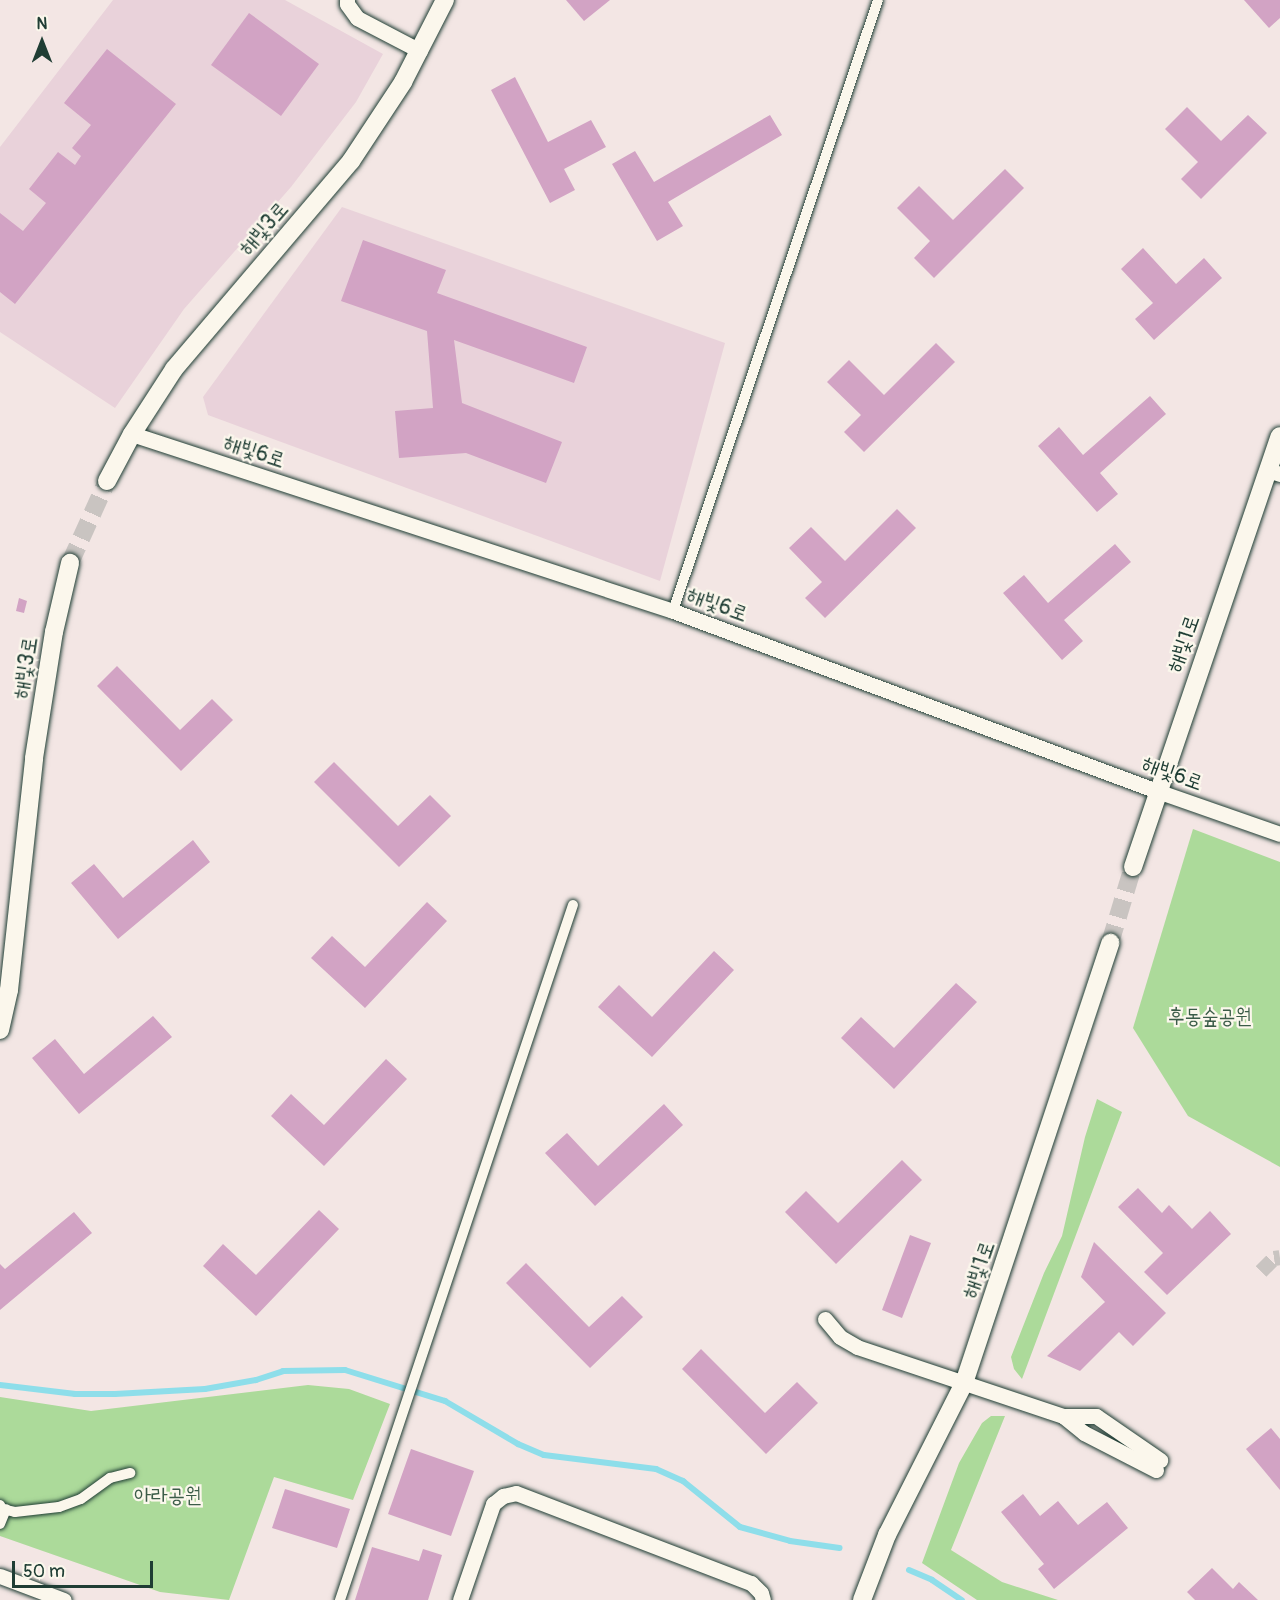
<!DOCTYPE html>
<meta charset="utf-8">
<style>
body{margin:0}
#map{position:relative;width:1280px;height:1600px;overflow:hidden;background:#f3e6e4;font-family:Pangolin,"Poor Story",sans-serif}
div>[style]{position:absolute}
.built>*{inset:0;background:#e9d2da}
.green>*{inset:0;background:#acda9a}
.stream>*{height:6px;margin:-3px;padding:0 3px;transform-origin:3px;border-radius:3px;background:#8edeea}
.building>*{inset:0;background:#d2a3c4}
.minor-tunnel>*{height:15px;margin-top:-7.5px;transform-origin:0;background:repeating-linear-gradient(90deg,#c9c4c1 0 15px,transparent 0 23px)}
.tertiary-tunnel>*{height:18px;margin-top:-9px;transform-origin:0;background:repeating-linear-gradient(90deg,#c9c4c1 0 18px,transparent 0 27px)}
.roads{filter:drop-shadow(0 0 2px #1f3d34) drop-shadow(0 0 2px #1f3d34)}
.pedestrian>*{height:10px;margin:-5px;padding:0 5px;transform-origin:5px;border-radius:5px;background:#fbf7ec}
.minor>*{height:15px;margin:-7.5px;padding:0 7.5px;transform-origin:7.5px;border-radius:7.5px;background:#fbf7ec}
.tertiary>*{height:18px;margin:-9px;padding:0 9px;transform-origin:9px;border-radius:9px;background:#fbf7ec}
span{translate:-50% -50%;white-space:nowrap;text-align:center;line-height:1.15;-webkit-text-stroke:4.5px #fbf7ec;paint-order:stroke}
.street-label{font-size:21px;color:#1f3d34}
.park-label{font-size:21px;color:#3b5c48}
.north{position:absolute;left:12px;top:12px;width:60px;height:60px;-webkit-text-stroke:4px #fbf7ec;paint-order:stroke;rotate:0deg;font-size:16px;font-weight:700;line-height:24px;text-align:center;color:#1f3d34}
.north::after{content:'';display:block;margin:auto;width:21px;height:27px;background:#1f3d34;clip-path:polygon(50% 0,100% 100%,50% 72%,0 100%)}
.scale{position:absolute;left:12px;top:1561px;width:141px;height:27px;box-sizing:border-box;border:3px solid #1f3d34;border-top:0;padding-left:8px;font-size:18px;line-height:21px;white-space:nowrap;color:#1f3d34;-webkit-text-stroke:4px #fbf7ec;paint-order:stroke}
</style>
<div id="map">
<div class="built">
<i style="clip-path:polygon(113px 0,285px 0,383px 54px,356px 102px,291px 187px,184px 309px,115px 408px,0 332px,0 147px)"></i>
<i style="clip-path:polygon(342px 207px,725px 343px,660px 581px,208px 415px,203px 397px)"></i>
</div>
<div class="green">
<i style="clip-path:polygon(1193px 829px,1280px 862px,1280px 1167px,1188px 1116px,1133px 1028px)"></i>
<i style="clip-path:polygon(1097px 1099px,1122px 1112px,1022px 1379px,1014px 1369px,1011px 1357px,1044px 1273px,1062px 1236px,1085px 1137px)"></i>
<i style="clip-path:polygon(308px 1385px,349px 1389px,390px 1404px,353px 1500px,274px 1477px,229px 1600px,160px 1592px,0 1536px,0 1397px,91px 1411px)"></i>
<i style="clip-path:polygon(991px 1416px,1005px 1416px,951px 1550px,1002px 1582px,1058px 1600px,977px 1600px,922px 1563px,959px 1463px,982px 1423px)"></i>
</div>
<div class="stream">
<i style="left:0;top:1385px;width:76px;rotate:6.8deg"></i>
<i style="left:75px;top:1394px;width:40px"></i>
<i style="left:115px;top:1394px;width:90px;rotate:-3.2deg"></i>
<i style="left:205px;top:1389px;width:52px;rotate:-10deg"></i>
<i style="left:256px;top:1380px;width:28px;rotate:-18deg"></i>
<i style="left:283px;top:1371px;width:62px;rotate:-0.9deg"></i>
<i style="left:345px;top:1370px;width:105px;rotate:17.2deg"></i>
<i style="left:445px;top:1401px;width:85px;rotate:30.5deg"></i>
<i style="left:518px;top:1444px;width:28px;rotate:23deg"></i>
<i style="left:544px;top:1455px;width:113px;rotate:7.1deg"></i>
<i style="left:656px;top:1469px;width:30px;rotate:24deg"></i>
<i style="left:683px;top:1481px;width:73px;rotate:38.9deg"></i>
<i style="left:740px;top:1527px;width:52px;rotate:15.6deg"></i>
<i style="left:790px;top:1541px;width:50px;rotate:8deg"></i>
<i style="left:909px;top:1570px;width:25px;rotate:23deg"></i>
<i style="left:932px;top:1580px;width:36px;rotate:34deg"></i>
</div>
<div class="building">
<i style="clip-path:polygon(566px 0,610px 0,584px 21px)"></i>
<i style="clip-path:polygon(1244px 0,1280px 0,1280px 18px,1269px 28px)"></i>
<i style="clip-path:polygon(249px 13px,319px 64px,281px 116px,211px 65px)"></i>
<i style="clip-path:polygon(107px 49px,176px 104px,15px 304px,0 292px,0 213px,23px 231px,46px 203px,29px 189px,58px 152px,75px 165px,81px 156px,72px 148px,91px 125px,64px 103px)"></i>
<i style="clip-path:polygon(515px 77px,548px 142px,591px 120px,606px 147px,564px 169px,575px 190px,550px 203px,491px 90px)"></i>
<i style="clip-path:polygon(1187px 107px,1221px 141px,1248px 115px,1267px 133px,1201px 199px,1181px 179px,1198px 162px,1165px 129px)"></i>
<i style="clip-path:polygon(770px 115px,782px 135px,668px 202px,683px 226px,657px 241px,612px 164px,635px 151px,654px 182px)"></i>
<i style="clip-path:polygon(1005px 169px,1024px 188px,934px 278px,914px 258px,930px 241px,897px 208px,919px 186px,953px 220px)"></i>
<i style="clip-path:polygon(363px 240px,446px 270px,437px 293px,587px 347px,574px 383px,454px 340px,462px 403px,562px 442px,546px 483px,466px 453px,399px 458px,395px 411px,433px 408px,427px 331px,341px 301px)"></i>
<i style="clip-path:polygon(1143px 248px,1176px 284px,1204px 258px,1222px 278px,1154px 340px,1135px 319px,1153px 303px,1121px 269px)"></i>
<i style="clip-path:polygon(936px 343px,955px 362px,864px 452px,844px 432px,861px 415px,827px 382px,849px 360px,884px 395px)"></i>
<i style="clip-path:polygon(1150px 396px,1166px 414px,1100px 473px,1118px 494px,1097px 512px,1038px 446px,1059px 427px,1083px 455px)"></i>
<i style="clip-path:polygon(897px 509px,916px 528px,825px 618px,805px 598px,822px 582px,789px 548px,811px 527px,845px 561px)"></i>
<i style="clip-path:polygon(1115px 544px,1131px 562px,1064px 620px,1083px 641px,1062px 660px,1003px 593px,1024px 575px,1048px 603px)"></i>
<i style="clip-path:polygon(19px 598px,27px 601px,24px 613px,16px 611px)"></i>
<i style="clip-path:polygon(117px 666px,180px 730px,212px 699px,233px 720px,181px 771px,97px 686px)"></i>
<i style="clip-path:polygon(334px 762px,398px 826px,430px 795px,451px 816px,399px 867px,314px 782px)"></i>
<i style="clip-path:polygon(193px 840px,210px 862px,118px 939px,71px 883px,94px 864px,123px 898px)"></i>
<i style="clip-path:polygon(427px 902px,447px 921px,365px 1008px,311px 958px,332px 936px,365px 967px)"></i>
<i style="clip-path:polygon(714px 951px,734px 970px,652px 1057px,598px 1007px,619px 985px,652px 1017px)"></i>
<i style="clip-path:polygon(956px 983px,977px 1002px,894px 1089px,841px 1038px,861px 1017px,894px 1048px)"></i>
<i style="clip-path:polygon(153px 1016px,172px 1037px,79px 1114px,32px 1058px,55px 1039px,84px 1074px)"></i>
<i style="clip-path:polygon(386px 1059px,407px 1079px,324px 1166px,271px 1116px,291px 1094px,324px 1125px)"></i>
<i style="clip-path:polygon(664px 1104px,683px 1125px,595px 1206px,545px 1153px,567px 1133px,598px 1166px)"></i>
<i style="clip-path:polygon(902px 1160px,922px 1180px,836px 1264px,785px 1212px,806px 1191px,838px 1223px)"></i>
<i style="clip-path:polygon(1138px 1188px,1162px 1213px,1169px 1205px,1192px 1229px,1210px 1211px,1231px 1234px,1167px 1295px,1144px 1272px,1163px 1253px,1118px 1207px)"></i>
<i style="clip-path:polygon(319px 1210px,339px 1229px,256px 1316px,203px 1266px,223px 1244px,256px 1275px)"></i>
<i style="clip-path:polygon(74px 1212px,92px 1233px,0 1310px,0 1264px,5px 1269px)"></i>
<i style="clip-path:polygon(910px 1235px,931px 1243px,902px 1318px,882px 1310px)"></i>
<i style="clip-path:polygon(1094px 1242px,1166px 1313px,1133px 1346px,1119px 1332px,1080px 1371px,1047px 1356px,1105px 1302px,1081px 1277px)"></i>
<i style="clip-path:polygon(526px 1263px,589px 1327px,622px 1296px,643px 1317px,590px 1368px,506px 1283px)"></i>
<i style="clip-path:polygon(701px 1349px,765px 1413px,797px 1382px,818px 1403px,766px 1454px,682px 1369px)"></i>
<i style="clip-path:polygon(1271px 1428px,1280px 1439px,1280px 1490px,1246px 1449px)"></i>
<i style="clip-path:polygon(411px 1449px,474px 1471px,451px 1536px,388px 1514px)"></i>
<i style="clip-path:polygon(285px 1489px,350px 1509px,337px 1548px,272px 1528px)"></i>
<i style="clip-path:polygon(1023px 1494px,1040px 1516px,1058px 1501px,1078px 1525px,1107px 1502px,1128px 1528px,1054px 1589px,1038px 1569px,1044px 1564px,1001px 1512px)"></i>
<i style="clip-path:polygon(372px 1547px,419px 1561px,423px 1549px,442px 1555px,428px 1600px,355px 1600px)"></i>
<i style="clip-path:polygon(1212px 1568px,1233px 1589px,1239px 1582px,1258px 1600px,1195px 1600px,1187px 1592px)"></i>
</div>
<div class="minor-tunnel">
<i style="left:1261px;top:1271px;width:18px;rotate:-45deg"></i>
<i style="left:1274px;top:1258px;width:6px;rotate:-9deg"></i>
</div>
<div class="tertiary-tunnel">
<i style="left:70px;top:563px;width:90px;rotate:-65.7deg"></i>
<i style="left:1110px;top:943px;width:79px;rotate:-73.2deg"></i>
</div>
<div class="roads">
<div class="pedestrian">
<i style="left:673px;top:611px;width:644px;rotate:-71.45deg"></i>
<i style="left:0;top:1505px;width:4px;rotate:63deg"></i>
<i style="left:2px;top:1509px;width:13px;rotate:13deg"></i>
<i style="left:15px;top:1512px;width:44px;rotate:-6.5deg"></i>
<i style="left:59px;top:1507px;width:23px;rotate:-20deg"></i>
<i style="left:81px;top:1499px;width:36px;rotate:-36deg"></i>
<i style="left:110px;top:1478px;width:21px;rotate:-14deg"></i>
<i style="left:0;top:1524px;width:16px;rotate:-68deg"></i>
<i style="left:340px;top:1600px;width:733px;rotate:-71.47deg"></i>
</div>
<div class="minor">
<i style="left:347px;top:0;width:4px;rotate:90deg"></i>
<i style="left:347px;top:4px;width:17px;rotate:54deg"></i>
<i style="left:357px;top:18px;width:71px;rotate:27.6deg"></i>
<i style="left:132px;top:434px;width:569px;rotate:18.12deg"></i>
<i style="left:673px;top:611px;width:516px;rotate:20.4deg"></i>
<i style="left:1157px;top:791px;width:130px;rotate:19.3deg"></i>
<i style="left:1268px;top:470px;width:13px;rotate:18deg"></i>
<i style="left:825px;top:1319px;width:23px;rotate:50deg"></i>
<i style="left:840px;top:1337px;width:20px;rotate:30deg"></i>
<i style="left:857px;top:1347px;width:217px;rotate:18.5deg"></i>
<i style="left:1063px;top:1416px;width:27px;rotate:39deg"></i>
<i style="left:1084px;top:1433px;width:81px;rotate:27.2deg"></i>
<i style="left:1063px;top:1416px;width:33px"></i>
<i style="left:1096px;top:1416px;width:78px;rotate:34.5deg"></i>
<i style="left:0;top:1576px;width:68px;rotate:20.6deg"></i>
<i style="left:460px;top:1600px;width:102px;rotate:-71deg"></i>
<i style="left:493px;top:1504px;width:13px;rotate:-39deg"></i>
<i style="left:503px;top:1496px;width:13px;rotate:-13deg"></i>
<i style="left:516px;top:1493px;width:252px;rotate:21deg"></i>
<i style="left:751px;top:1583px;width:14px;rotate:45deg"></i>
<i style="left:761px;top:1593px;width:7px;rotate:74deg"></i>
</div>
<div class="tertiary">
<i style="left:107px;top:481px;width:53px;rotate:-62deg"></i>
<i style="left:132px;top:434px;width:77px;rotate:-57.1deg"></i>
<i style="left:174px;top:369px;width:273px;rotate:-49.6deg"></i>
<i style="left:351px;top:161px;width:95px;rotate:-56.6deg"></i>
<i style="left:403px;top:82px;width:92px;rotate:-62.9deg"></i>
<i style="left:1133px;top:867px;width:455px;rotate:-71.2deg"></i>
<i style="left:0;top:1030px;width:41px;rotate:-77.3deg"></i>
<i style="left:9px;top:990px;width:233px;rotate:-83.8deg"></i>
<i style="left:34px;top:758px;width:128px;rotate:-81deg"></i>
<i style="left:54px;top:632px;width:71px;rotate:-76.9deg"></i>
<i style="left:862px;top:1600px;width:70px;rotate:-69deg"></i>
<i style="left:887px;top:1535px;width:170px;rotate:-63.1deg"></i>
<i style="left:964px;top:1383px;width:464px;rotate:-71.6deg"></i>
</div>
</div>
<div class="street-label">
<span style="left:264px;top:229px;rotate:-49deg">해빛3로</span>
<span style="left:254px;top:452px;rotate:18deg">해빛6로</span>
<span style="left:717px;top:605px;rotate:20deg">해빛6로</span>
<span style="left:1184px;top:644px;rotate:-71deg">해빛1로</span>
<span style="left:26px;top:668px;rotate:-81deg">해빛3로</span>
<span style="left:1172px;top:774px;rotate:20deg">해빛6로</span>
<span style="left:979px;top:1270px;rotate:-71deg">해빛1로</span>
</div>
<div class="park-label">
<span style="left:1210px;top:1017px">후동숲공원</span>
<span style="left:168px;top:1496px">아라공원</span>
</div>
<div class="north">N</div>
<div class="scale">50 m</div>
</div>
